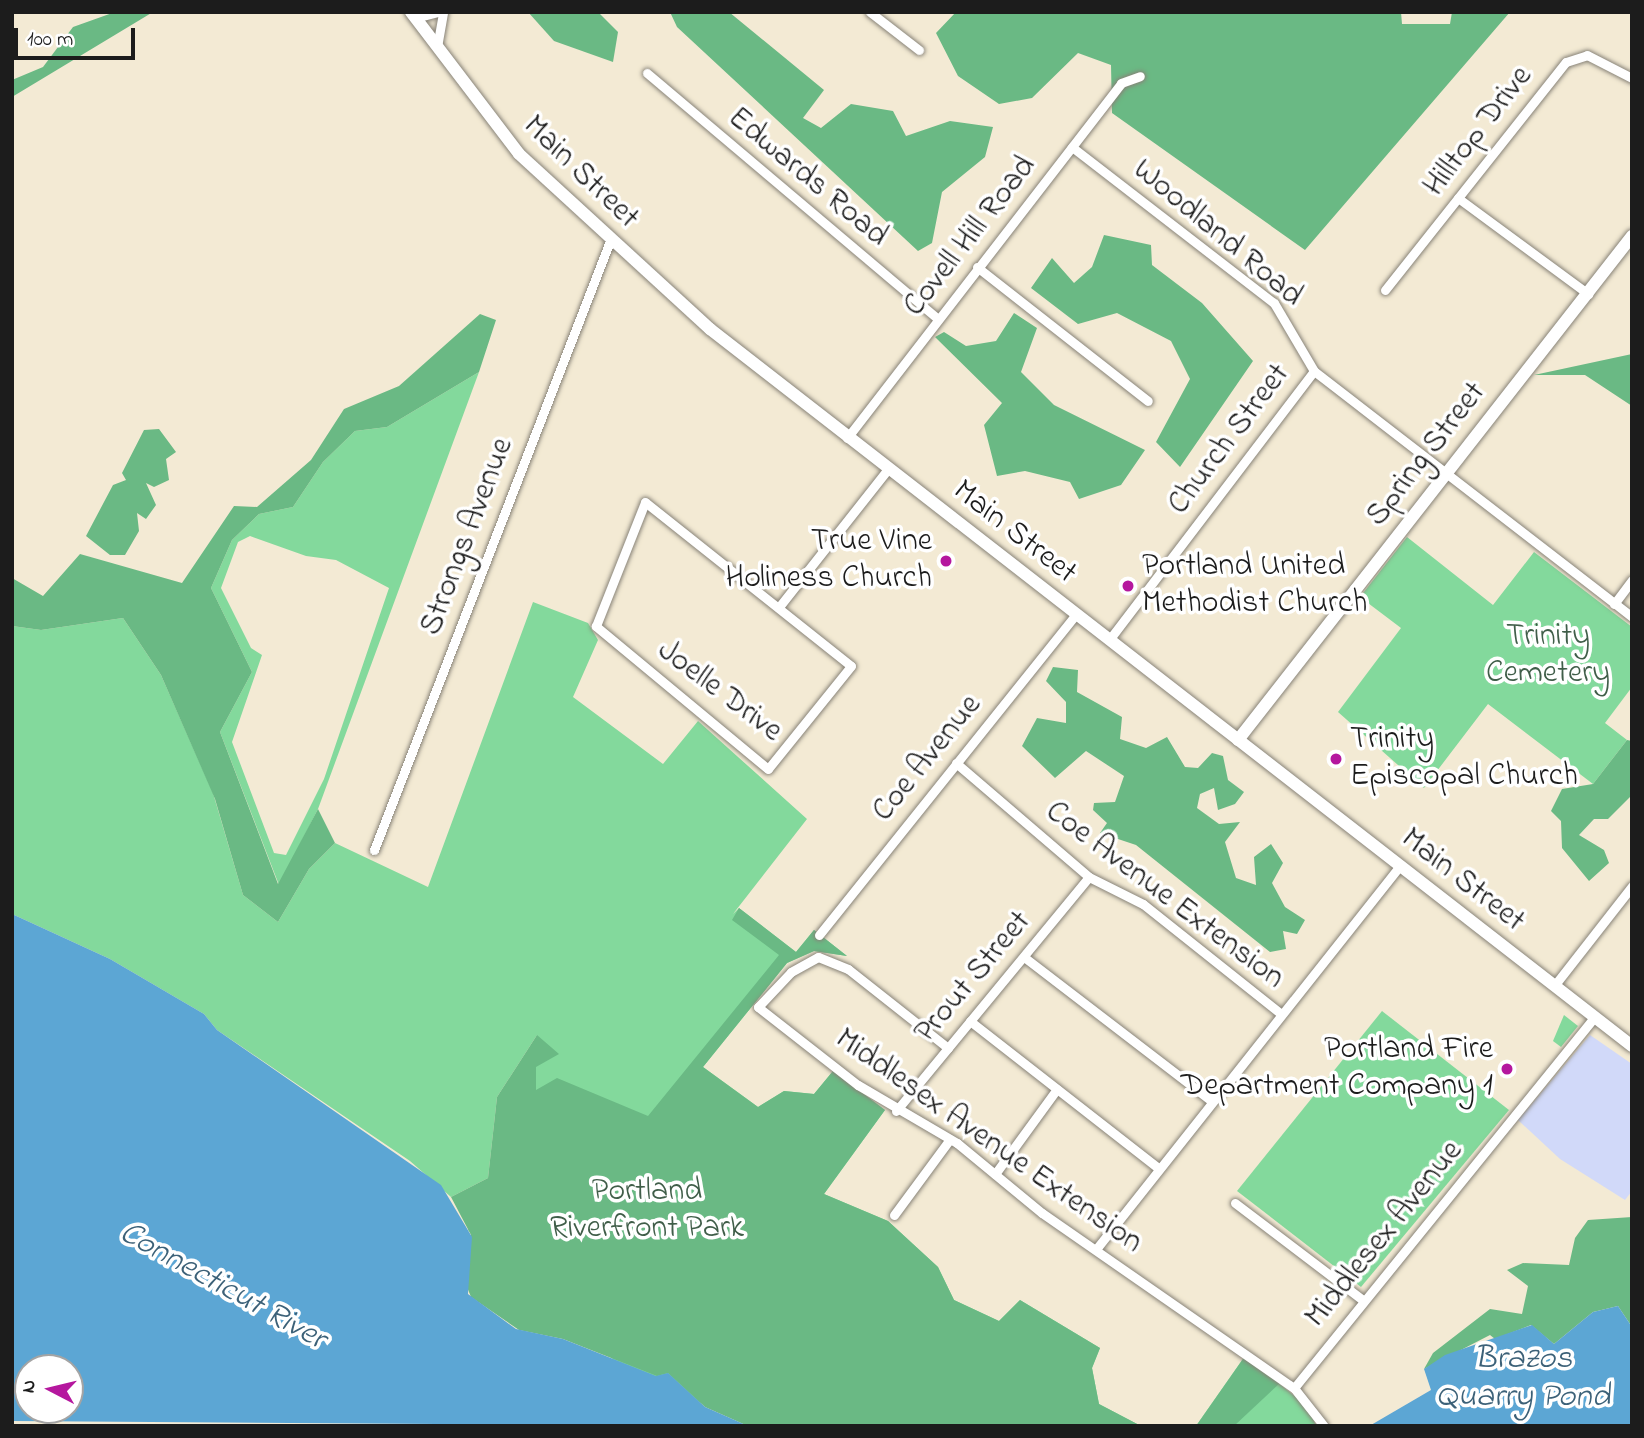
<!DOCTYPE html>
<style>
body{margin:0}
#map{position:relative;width:1644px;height:1438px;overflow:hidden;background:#f3ead4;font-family:"Indie Flower",sans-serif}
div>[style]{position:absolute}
.built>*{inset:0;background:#d1d9f9}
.green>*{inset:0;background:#83d99c}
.forest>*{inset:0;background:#6ab984}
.water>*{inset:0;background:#5ca6d4}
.roads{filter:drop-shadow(0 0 2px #888378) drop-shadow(0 0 2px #888378)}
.street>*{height:9px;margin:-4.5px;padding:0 4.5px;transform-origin:4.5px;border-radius:4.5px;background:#fff}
.secondary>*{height:12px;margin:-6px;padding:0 6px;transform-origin:6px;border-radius:6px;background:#fff}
.dots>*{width:19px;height:19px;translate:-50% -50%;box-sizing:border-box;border:4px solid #fff;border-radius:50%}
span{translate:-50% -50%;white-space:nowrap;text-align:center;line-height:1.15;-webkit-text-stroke:7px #fff;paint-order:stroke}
.street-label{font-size:32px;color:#1c1c1c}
.poi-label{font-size:32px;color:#1c1c1c}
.right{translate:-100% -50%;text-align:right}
.left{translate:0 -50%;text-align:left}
.park-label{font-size:32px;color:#405e49}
.water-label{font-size:33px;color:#3c6178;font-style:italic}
.frame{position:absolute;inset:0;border:14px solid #1c1c1c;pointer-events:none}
.north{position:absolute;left:14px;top:1354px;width:70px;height:70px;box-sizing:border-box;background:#fff;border:2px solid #a4a4a4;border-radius:50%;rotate:277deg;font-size:19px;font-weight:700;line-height:28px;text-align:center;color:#1c1c1c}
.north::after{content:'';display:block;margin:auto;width:24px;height:32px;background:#b5179e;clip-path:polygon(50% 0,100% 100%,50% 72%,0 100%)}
.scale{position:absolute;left:14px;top:28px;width:121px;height:32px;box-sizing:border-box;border:4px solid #1c1c1c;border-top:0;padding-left:9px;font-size:21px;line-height:24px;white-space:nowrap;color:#1c1c1c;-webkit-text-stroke:5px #fff;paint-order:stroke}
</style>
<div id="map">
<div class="built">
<i style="clip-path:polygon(1590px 1035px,1632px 1064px,1632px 1191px,1625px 1200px,1560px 1159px,1518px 1120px)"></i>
</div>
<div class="green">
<i style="clip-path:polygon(evenodd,479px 372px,318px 809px,279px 885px,220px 732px,252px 672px,211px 588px,232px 540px,259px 514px,293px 507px,323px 462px,355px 431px,387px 427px,479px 372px,250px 536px,306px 556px,336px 560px,389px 588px,324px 779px,286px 855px,274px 853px,232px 742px,262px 655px,251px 648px,221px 588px,238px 542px,250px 536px)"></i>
<i style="clip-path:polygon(1407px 537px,1493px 605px,1534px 552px,1632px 627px,1632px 687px,1605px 723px,1627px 740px,1593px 784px,1488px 704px,1424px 788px,1338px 712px,1401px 628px,1360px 597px)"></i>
<i style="clip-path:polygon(533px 602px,588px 623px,598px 640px,573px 697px,663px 764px,698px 721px,807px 819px,733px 914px,739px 908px,796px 952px,814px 930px,847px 956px,814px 951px,787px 963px,703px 1067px,758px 1107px,784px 1091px,814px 1094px,833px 1071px,885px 1110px,824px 1194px,888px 1221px,938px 1267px,954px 1300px,999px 1321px,1020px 1300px,1100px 1348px,1092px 1368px,1099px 1404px,1141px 1426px,748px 1426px,615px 1361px,468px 1230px,496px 1184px,537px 1035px,497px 1097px,488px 1178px,451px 1197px,410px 1161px,217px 1030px,204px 1014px,110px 959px,12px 914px,12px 626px,41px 630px,123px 618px,161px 675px,213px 793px,243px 895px,278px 922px,309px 869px,335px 843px,428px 887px)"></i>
<i style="clip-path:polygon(1382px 1011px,1509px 1110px,1361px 1287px,1237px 1191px)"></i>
<i style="clip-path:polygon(1564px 1015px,1578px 1026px,1561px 1047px,1553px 1041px)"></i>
<i style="clip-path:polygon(1245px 1356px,1308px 1407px,1316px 1426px,1196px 1426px)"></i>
</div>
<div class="forest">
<i style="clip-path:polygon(115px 12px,153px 12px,12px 97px,12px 80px,43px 67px,73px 27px)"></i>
<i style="clip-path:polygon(528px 12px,598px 12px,618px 32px,613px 62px,554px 41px)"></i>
<i style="clip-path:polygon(670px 12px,729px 12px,824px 90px,803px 118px,821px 128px,851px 104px,893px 111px,906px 136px,950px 121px,993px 127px,985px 157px,942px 192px,932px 243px,918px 251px,677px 27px)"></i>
<i style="clip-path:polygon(956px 12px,1401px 12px,1402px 24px,1450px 24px,1452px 12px,1510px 12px,1305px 250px,1112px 113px,1111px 65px,1078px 53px,1032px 98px,999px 104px,958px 76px,936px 33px)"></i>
<i style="clip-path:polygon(1104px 235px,1151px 245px,1152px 265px,1202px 303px,1253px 361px,1180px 467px,1156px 442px,1190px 379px,1171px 341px,1117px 313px,1078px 324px,1031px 288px,1052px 258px,1074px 283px,1092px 267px)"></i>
<i style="clip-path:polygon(1014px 313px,1037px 328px,1021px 372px,1054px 405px,1145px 450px,1121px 485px,1079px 499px,1070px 482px,1025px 471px,997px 476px,984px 425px,1002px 403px,935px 337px,944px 332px,966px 346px,996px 341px)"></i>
<i style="clip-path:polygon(480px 314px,496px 320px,479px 372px,387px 427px,355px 431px,323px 462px,293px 507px,259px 514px,232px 540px,211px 588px,252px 672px,220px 732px,278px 884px,318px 809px,335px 843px,309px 869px,278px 922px,243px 895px,215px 799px,161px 675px,123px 618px,41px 630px,12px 626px,12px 578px,43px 596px,80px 554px,182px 583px,234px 506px,257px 507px,311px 460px,344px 409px,399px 386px)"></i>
<i style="clip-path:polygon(1632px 354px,1632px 406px,1585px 375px,1534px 375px)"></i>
<i style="clip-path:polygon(159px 429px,176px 452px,166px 459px,169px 480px,154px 487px,146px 483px,156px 505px,146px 519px,137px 513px,139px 531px,125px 555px,110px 555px,86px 536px,113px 485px,126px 480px,122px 473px,144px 430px)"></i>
<i style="clip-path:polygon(1053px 667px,1078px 670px,1077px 692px,1122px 717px,1120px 739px,1146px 748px,1167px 737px,1185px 767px,1198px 768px,1212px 753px,1223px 756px,1228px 780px,1244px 792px,1235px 804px,1218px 810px,1214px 788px,1200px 794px,1197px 808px,1219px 824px,1240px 822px,1225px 842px,1236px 878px,1256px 885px,1254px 857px,1271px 844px,1283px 863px,1272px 883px,1285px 907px,1305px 920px,1297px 934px,1283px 931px,1286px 949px,1270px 952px,1136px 845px,1100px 833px,1107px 823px,1093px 810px,1094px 803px,1115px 802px,1124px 776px,1086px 751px,1055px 778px,1022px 746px,1037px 718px,1066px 723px,1066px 702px,1046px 681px)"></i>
<i style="clip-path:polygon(1627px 740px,1632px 741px,1632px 795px,1608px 819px,1594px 819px,1579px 835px,1604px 850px,1609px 863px,1589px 881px,1562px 848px,1561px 821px,1551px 811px,1562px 789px,1593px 784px)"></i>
<i style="clip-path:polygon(739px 908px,796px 952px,814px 930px,847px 956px,814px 951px,787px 963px,703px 1067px,758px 1107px,784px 1091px,814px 1094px,833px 1071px,885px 1110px,824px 1194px,888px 1221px,938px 1267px,954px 1300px,999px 1321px,1020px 1300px,1100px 1348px,1092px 1368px,1099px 1404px,1141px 1426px,748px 1426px,705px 1407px,668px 1373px,657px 1376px,563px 1339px,519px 1330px,471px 1297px,465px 1282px,471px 1235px,451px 1197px,488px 1178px,497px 1097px,537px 1035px,559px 1054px,536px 1067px,536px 1090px,557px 1078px,648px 1116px,779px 955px,732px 920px)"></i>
<i style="clip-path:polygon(1632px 1217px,1632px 1327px,1618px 1306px,1593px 1312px,1554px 1344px,1531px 1325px,1495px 1339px,1490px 1335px,1424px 1369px,1433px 1353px,1490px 1309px,1522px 1314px,1528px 1286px,1507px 1270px,1523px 1263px,1569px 1265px,1575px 1238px,1588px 1220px)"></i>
<i style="clip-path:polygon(1245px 1356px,1280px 1383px,1234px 1426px,1196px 1426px)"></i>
</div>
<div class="water">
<i style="clip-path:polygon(evenodd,12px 914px,110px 959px,204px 1014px,217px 1030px,441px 1185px,472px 1237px,468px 1294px,516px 1329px,563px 1339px,656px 1376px,668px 1373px,705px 1407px,748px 1426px,12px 1421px,12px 914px,28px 1368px,70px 1368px,70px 1410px,28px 1410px,28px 1368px)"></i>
<i style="clip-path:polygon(1618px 1306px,1632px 1327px,1632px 1426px,1371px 1425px,1431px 1390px,1424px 1369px,1445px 1355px,1532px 1325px,1554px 1344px,1593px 1312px)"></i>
</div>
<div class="roads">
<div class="street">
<i style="left:870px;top:12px;width:62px;rotate:37.8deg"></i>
<i style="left:415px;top:18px;width:23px;rotate:-15deg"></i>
<i style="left:437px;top:47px;width:36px;rotate:-80deg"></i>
<i style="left:647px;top:73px;width:381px;rotate:40.2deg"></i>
<i style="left:1072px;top:147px;width:255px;rotate:37.7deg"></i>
<i style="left:1274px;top:303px;width:79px;rotate:59.5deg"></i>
<i style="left:1458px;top:198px;width:162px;rotate:36.4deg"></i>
<i style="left:977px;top:267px;width:217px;rotate:38.1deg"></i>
<i style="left:1385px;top:290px;width:291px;rotate:-51.6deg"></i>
<i style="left:1566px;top:62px;width:22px;rotate:-18deg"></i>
<i style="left:1587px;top:55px;width:51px;rotate:27.1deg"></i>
<i style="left:1314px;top:371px;width:402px;rotate:37.7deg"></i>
<i style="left:847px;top:438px;width:448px;rotate:-52.3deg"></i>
<i style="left:1121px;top:83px;width:20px;rotate:-20deg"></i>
<i style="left:645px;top:502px;width:263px;rotate:38.5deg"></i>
<i style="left:851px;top:666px;width:132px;rotate:128.9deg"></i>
<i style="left:768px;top:769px;width:224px;rotate:-140.3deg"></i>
<i style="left:596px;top:626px;width:133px;rotate:-68.4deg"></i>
<i style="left:1614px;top:604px;width:30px;rotate:-53deg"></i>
<i style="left:779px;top:607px;width:176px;rotate:-51.7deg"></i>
<i style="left:1109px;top:640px;width:338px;rotate:-52.7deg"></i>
<i style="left:956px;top:763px;width:175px;rotate:40.6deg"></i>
<i style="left:1089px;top:877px;width:60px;rotate:26.6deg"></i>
<i style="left:1143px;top:904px;width:175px;rotate:38.5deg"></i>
<i style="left:374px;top:850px;width:653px;rotate:-68.82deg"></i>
<i style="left:819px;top:935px;width:411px;rotate:-51.3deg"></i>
<i style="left:1024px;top:957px;width:233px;rotate:37.5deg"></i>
<i style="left:1554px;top:986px;width:127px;rotate:-52deg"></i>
<i style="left:970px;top:1021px;width:237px;rotate:38deg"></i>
<i style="left:948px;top:1048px;width:127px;rotate:-141.7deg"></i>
<i style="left:848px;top:969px;width:32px;rotate:-158deg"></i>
<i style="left:818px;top:957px;width:31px;rotate:151deg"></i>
<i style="left:791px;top:972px;width:48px;rotate:133.3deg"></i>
<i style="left:758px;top:1007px;width:127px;rotate:38deg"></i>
<i style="left:858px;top:1085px;width:115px;rotate:30.4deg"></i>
<i style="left:957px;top:1143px;width:110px;rotate:39.5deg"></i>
<i style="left:1042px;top:1213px;width:307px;rotate:34.8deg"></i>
<i style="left:1294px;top:1388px;width:48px;rotate:51.7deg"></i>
<i style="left:896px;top:1111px;width:303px;rotate:-50.5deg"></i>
<i style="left:995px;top:1174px;width:105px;rotate:-53.9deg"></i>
<i style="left:1235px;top:1203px;width:161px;rotate:37.2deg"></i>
<i style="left:894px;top:1215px;width:94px;rotate:-53.6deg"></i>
<i style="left:1097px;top:1248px;width:488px;rotate:-51.6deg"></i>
<i style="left:1294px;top:1388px;width:477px;rotate:-51deg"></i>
</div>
<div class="secondary">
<i style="left:411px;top:12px;width:178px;rotate:52.7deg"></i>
<i style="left:519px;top:154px;width:259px;rotate:42.5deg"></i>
<i style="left:710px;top:329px;width:1168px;rotate:37.87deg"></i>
<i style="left:1238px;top:740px;width:640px;rotate:-51.98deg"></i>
</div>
</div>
<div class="dots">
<i style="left:946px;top:561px;background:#b5179e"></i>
<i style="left:1128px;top:586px;background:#b5179e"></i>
<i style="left:1336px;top:759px;background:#b5179e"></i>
<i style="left:1507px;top:1069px;background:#b5179e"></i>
</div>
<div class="street-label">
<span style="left:1479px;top:132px;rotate:-52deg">Hilltop Drive</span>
<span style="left:580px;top:173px;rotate:44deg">Main Street</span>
<span style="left:807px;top:178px;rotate:40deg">Edwards Road</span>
<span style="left:1217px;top:234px;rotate:40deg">Woodland Road</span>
<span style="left:971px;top:237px;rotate:-52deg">Covell Hill Road</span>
<span style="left:1230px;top:440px;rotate:-53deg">Church Street</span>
<span style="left:1427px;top:455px;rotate:-52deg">Spring Street</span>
<span style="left:1014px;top:533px;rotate:38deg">Main Street</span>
<span style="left:468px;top:537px;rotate:-69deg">Strongs Avenue</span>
<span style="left:719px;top:692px;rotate:37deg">Joelle Drive</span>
<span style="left:928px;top:759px;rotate:-51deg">Coe Avenue</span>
<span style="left:1462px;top:881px;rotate:38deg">Main Street</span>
<span style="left:1164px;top:896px;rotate:37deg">Coe Avenue Extension</span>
<span style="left:974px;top:978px;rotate:-50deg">Prout Street</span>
<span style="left:988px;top:1142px;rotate:35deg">Middlesex Avenue Extension</span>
<span style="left:1385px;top:1235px;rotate:-51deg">Middlesex Avenue</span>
</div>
<div class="poi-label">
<span class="right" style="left:932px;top:561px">True Vine<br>Holiness Church</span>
<span class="left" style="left:1142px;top:586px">Portland United<br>Methodist Church</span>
<span class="left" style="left:1350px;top:759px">Trinity<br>Episcopal Church</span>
<span class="right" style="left:1493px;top:1069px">Portland Fire<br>Department Company 1</span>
</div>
<div class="park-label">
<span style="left:1548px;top:656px">Trinity<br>Cemetery</span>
<span style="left:647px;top:1211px">Portland<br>Riverfront Park</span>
</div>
<div class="water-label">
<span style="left:222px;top:1287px;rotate:29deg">Connecticut River</span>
<span style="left:1523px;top:1379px">Brazos<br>Quarry Pond</span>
</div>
<div class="frame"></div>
<div class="north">N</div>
<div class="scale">100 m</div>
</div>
